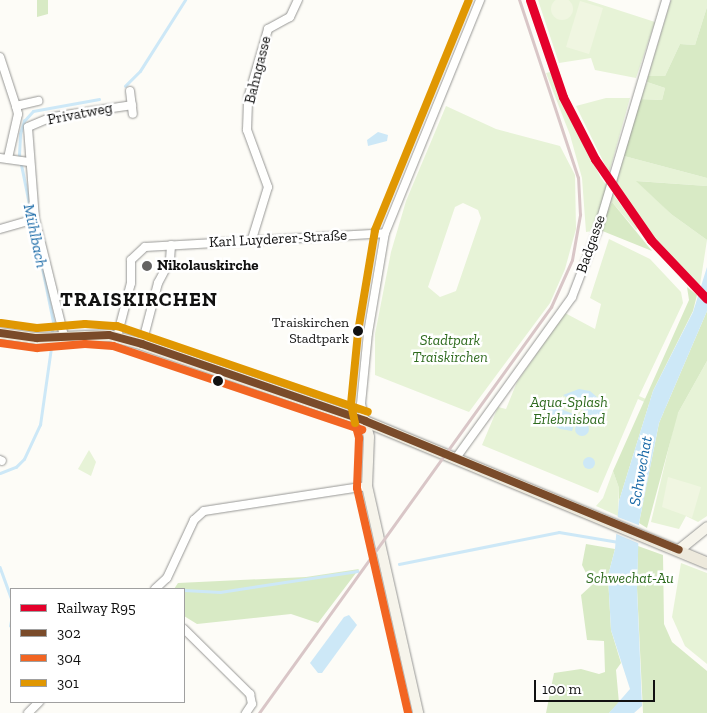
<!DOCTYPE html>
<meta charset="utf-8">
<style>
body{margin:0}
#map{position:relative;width:707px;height:713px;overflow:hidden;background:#fdfcf7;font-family:"Zilla Slab",serif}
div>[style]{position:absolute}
.green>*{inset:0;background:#e7f3d7}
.forest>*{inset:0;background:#d8eac5}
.pitch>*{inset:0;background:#f0f6e1}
.round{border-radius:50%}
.water>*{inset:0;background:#cde8f7}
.pier>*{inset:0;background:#fdfcf7}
.stream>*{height:2.5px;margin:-1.25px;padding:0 1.25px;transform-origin:1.25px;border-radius:1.25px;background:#cde8f7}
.roads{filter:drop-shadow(0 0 1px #979795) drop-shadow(0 0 1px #979795)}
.street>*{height:8px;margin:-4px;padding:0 4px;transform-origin:4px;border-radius:4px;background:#fffffe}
.secondary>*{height:10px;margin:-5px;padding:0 5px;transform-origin:5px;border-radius:5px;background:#f6f4eb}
.primary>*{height:11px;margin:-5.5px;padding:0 5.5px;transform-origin:5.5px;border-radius:5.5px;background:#ede9dc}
.rail>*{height:2.5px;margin:-1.25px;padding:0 1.25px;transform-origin:1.25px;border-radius:1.25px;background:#d9c6c7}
.bus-1>*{height:8px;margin:-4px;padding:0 4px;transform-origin:4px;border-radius:4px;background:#7a4b2a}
.bus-2>*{height:8px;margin:-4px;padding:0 4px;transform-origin:4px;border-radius:4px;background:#f26522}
.bus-3>*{height:8px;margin:-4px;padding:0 4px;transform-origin:4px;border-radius:4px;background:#e09702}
.rail-1>*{height:9px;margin:-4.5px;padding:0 4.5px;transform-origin:4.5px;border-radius:4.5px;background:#e4002b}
.dots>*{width:14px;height:14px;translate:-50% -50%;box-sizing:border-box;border:2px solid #fff;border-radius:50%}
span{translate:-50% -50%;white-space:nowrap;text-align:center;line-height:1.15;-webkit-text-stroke:5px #fff;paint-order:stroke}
.bus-label{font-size:14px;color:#111}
.right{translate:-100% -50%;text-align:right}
.street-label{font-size:15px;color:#111}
.poi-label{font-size:15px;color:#111;font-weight:700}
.left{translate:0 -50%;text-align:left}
.park-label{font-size:15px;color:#2f6b1f;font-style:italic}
.water-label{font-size:16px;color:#1768a6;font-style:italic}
.district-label{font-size:20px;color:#111;font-weight:700;letter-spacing:1px}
.legend{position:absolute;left:10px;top:588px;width:175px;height:115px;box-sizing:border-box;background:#fff;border:1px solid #a0a0a0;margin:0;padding:6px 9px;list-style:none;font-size:15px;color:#111}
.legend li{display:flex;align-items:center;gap:10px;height:25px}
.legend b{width:25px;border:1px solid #a0a0a0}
.scale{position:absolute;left:534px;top:680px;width:121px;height:22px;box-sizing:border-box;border:2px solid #111;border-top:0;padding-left:6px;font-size:15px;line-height:18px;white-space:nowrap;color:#111;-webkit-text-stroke:4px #fff;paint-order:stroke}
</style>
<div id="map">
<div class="green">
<i style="clip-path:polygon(538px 0,587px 0,655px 22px,636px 78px,595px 70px,591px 58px,559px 63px)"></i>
<i style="clip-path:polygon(671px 0,707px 0,707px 7px,695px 45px,680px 44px,665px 76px,648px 76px)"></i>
<i style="clip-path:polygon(550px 72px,586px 149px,601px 178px,638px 228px,636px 230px,612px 202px,600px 230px,586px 232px,582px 178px,570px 135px,546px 73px)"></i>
<i style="clip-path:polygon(647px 82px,665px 88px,662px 100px,639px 99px)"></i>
<i style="clip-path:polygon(606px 98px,630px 98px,609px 173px,576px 106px)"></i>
<i style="clip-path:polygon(evenodd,446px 106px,496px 129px,560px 146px,575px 175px,576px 229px,565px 269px,550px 303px,469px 412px,375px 375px,375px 334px,391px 252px,406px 201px,446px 106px,463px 203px,478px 210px,481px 218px,456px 291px,440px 297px,428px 287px,455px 207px,463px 203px)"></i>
<i style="clip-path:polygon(624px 156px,707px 178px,707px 186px,637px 181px,671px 214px,707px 240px,700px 285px,691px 279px,658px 242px,613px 182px)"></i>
<i style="clip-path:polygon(609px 239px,650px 259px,681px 292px,683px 303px,639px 396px,678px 413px,707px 361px,707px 516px,698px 522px,686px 516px,679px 529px,651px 522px,676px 417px,638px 399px,598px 493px,482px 445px,498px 407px,506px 409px,517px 382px,565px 313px,595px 329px,601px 304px,590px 298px)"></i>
<i style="clip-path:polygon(89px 450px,96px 462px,91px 476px,78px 469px)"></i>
<i style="clip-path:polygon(613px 471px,619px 488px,618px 516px,596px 506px,603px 498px)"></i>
<i style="clip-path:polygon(681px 563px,707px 573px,707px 664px,685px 646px,672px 617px)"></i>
</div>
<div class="forest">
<i style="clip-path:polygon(37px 0,48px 0,48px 14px,37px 17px)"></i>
<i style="clip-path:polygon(707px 7px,707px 178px,624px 156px,639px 99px,662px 100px,665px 88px,647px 82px,648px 76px,665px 76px,680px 44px,695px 45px)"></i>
<i style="clip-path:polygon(636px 181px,707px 186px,707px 240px,671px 214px)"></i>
<i style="clip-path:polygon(612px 202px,652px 251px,600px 230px)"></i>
<i style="clip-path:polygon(687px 287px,697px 295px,693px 311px,653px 391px,619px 501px,619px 488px,613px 471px,689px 300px)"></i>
<i style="clip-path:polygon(707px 311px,707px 361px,678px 413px,647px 528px,639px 523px,659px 423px)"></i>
<i style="clip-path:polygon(586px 544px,615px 549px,608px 576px,611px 630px,621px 663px,616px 670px,619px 703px,609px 713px,546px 713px,554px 673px,581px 669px,599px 674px,605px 672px,604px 641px,587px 640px,581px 595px,592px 585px,582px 565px)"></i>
<i style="clip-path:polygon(638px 546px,663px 555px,664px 624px,672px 642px,707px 671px,707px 713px,643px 713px,637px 588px)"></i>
<i style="clip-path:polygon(359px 569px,318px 623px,291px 614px,197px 624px,184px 616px,184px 589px,174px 589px,178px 583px,306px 577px)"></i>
</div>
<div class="pitch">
<i class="round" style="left:551px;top:-2px;width:22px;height:22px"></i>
<i style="clip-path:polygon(580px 1px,603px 8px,589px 54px,566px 47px)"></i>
<i style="clip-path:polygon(668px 477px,701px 487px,692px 518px,662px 507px)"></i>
</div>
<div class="water">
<i style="clip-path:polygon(378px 132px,388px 135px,387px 141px,368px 146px,367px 140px)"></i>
<i style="clip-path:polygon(707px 267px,707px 311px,659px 423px,639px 523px,637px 588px,642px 706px,634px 713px,609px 713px,630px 689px,611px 630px,608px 576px,615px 549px,619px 501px,653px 391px,693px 312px)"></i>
<i style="clip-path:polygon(579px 389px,590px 391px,598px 398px,603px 408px,603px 423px,592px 415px,585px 415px,583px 407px,563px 395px)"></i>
<i style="clip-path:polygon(549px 404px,578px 416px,572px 431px,560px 429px,543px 419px)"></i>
<i class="round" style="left:575px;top:422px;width:14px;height:14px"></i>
<i class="round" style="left:583px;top:457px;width:12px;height:12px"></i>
<i style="clip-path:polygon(349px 615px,357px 625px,322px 673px,318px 673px,310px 663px,344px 617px)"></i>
</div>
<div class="pier">
<i style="clip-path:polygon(615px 516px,641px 526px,640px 544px,614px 533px)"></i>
</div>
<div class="stream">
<i style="left:125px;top:86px;width:21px;rotate:-45deg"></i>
<i style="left:140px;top:71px;width:84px;rotate:-57.6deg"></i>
<i style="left:52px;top:333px;width:11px;rotate:-85deg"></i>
<i style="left:53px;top:322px;width:170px;rotate:-101.5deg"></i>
<i style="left:19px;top:155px;width:21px;rotate:-87deg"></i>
<i style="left:20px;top:134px;width:14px;rotate:-73deg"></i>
<i style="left:24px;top:121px;width:13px;rotate:-48deg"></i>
<i style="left:33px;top:111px;width:67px;rotate:-10.3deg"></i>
<i style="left:0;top:473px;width:17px;rotate:-21deg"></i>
<i style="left:16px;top:467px;width:11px;rotate:-45deg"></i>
<i style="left:24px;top:459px;width:38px;rotate:-65deg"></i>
<i style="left:40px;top:425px;width:85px;rotate:-81.9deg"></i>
<i style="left:399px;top:564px;width:163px;rotate:-11.3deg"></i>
<i style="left:559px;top:532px;width:60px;rotate:9.6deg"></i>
<i style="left:0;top:567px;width:32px;rotate:70deg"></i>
<i style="left:184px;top:590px;width:36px;rotate:3deg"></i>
<i style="left:220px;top:592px;width:139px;rotate:-8.7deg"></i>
<i style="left:10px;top:626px;width:5px;rotate:-79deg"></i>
</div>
<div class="roads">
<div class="street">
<i style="left:0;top:57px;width:52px;rotate:71.9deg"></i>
<i style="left:130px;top:91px;width:23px;rotate:83deg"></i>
<i style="left:0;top:158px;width:29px;rotate:8deg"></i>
<i style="left:8px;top:158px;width:45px;rotate:-77.2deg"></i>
<i style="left:18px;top:114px;width:8px;rotate:-104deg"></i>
<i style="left:16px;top:106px;width:23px;rotate:-13deg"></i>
<i style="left:0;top:229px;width:36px;rotate:-16deg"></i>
<i style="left:252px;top:239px;width:54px;rotate:-72.9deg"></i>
<i style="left:268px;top:187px;width:61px;rotate:-110.2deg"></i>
<i style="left:247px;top:130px;width:32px;rotate:-88deg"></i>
<i style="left:248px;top:98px;width:72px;rotate:-73.8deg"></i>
<i style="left:268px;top:29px;width:25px;rotate:-29deg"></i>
<i style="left:290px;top:17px;width:19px;rotate:-65deg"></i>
<i style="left:64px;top:336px;width:121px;rotate:-103.9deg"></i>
<i style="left:35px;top:219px;width:92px;rotate:-94.4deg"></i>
<i style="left:28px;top:127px;width:26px;rotate:-23deg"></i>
<i style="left:52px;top:117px;width:81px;rotate:-8.5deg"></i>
<i style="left:117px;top:337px;width:56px;rotate:-75.5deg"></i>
<i style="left:131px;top:283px;width:23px;rotate:-90deg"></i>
<i style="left:131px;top:260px;width:19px;rotate:-43deg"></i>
<i style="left:145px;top:247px;width:240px;rotate:-3.3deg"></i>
<i style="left:142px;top:344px;width:63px;rotate:-75.3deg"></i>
<i style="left:158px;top:283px;width:26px;rotate:-62deg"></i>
<i style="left:170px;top:260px;width:15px;rotate:-86deg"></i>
<i style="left:365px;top:421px;width:17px;rotate:-103deg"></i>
<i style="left:361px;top:404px;width:71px;rotate:-84.4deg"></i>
<i style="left:368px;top:333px;width:101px;rotate:-80.4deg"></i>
<i style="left:385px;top:233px;width:252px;rotate:-67.8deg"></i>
<i style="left:456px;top:458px;width:198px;rotate:-54.2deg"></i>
<i style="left:572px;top:297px;width:70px;rotate:-69deg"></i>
<i style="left:597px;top:232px;width:242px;rotate:-73.4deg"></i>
<i style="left:0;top:460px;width:2px;rotate:27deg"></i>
<i style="left:155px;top:589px;width:16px;rotate:-43deg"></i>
<i style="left:167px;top:578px;width:64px;rotate:-65deg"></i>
<i style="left:194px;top:520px;width:13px;rotate:-42deg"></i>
<i style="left:204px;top:511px;width:165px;rotate:-8.7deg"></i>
<i style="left:184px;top:629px;width:93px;rotate:44.6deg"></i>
<i style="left:250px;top:694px;width:10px;rotate:79deg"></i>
<i style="left:252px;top:704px;width:11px;rotate:124deg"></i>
<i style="left:28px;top:713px;width:16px;rotate:-45deg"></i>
</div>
<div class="secondary">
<i style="left:365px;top:421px;width:16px;rotate:76deg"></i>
<i style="left:369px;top:437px;width:49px;rotate:92.3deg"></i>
<i style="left:367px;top:486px;width:233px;rotate:77.3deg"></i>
<i style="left:679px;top:550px;width:36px;rotate:-39deg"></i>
</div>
<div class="primary">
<i style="left:0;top:333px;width:37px;rotate:8deg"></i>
<i style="left:37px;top:338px;width:72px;rotate:-2.4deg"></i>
<i style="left:109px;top:335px;width:34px;rotate:15deg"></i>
<i style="left:142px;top:344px;width:236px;rotate:19deg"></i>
<i style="left:365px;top:421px;width:370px;rotate:22.5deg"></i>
</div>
</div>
<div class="rail">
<i style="left:259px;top:713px;width:500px;rotate:-54.28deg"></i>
<i style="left:551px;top:307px;width:51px;rotate:-65.9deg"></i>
<i style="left:572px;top:260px;width:46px;rotate:-79.9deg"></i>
<i style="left:580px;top:215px;width:37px;rotate:-93deg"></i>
<i style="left:578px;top:178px;width:188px;rotate:-108.3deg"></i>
</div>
<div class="bus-1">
<i style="left:0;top:333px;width:37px;rotate:8deg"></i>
<i style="left:37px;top:338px;width:72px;rotate:-2.4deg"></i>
<i style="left:109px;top:335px;width:34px;rotate:15deg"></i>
<i style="left:142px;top:344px;width:236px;rotate:19deg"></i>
<i style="left:365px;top:421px;width:339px;rotate:22.3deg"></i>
</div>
<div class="bus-2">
<i style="left:0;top:343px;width:37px;rotate:8deg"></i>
<i style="left:37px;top:348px;width:48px;rotate:-4.8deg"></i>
<i style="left:85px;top:344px;width:28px;rotate:4deg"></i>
<i style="left:113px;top:346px;width:263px;rotate:18.6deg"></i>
<i style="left:355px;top:423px;width:16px;rotate:75deg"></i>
<i style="left:359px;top:438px;width:50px;rotate:92.3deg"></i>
<i style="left:357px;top:488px;width:231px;rotate:77.2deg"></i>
</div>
<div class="bus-3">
<i style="left:1px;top:323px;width:36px;rotate:8deg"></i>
<i style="left:37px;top:328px;width:48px;rotate:-4.8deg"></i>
<i style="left:85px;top:324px;width:32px;rotate:4deg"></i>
<i style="left:117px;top:326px;width:265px;rotate:18.9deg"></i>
<i style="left:355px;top:423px;width:19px;rotate:-102deg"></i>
<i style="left:351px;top:404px;width:72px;rotate:-84.4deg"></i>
<i style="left:358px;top:332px;width:103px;rotate:-80.5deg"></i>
<i style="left:375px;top:230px;width:248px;rotate:-67.8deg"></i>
</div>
<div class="rail-1">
<i style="left:530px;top:0;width:102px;rotate:71.2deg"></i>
<i style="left:563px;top:97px;width:70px;rotate:62.7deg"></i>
<i style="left:595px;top:159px;width:98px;rotate:55.3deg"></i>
<i style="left:651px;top:240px;width:81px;rotate:46.5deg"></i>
</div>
<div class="dots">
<i style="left:147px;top:266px;background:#646362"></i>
<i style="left:358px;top:331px;background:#111"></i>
<i style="left:218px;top:381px;background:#111"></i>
</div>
<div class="bus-label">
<span class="right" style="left:349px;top:331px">Traiskirchen<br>Stadtpark</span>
</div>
<div class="street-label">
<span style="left:258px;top:70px;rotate:-76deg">Bahngasse</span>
<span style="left:80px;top:114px;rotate:-11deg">Privatweg</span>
<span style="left:278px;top:239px;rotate:-3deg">Karl Luyderer-Straße</span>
<span style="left:591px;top:244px;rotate:-71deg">Badgasse</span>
</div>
<div class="poi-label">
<span class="left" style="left:157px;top:266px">Nikolauskirche</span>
</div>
<div class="park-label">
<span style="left:450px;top:349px">Stadtpark<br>Traiskirchen</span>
<span style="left:569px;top:411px">Aqua-Splash<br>Erlebnisbad</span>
<span style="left:630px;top:579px">Schwechat-Au</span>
</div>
<div class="water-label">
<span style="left:35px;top:236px;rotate:78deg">Mühlbach</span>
<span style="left:641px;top:471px;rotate:-80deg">Schwechat</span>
</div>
<div class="district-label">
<span style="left:139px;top:299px">TRAISKIRCHEN</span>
</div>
<ul class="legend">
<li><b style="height:6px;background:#e4002b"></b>Railway R95</li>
<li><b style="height:6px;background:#7a4b2a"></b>302</li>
<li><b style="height:6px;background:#f26522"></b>304</li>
<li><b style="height:6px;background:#e09702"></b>301</li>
</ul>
<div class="scale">100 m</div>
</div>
